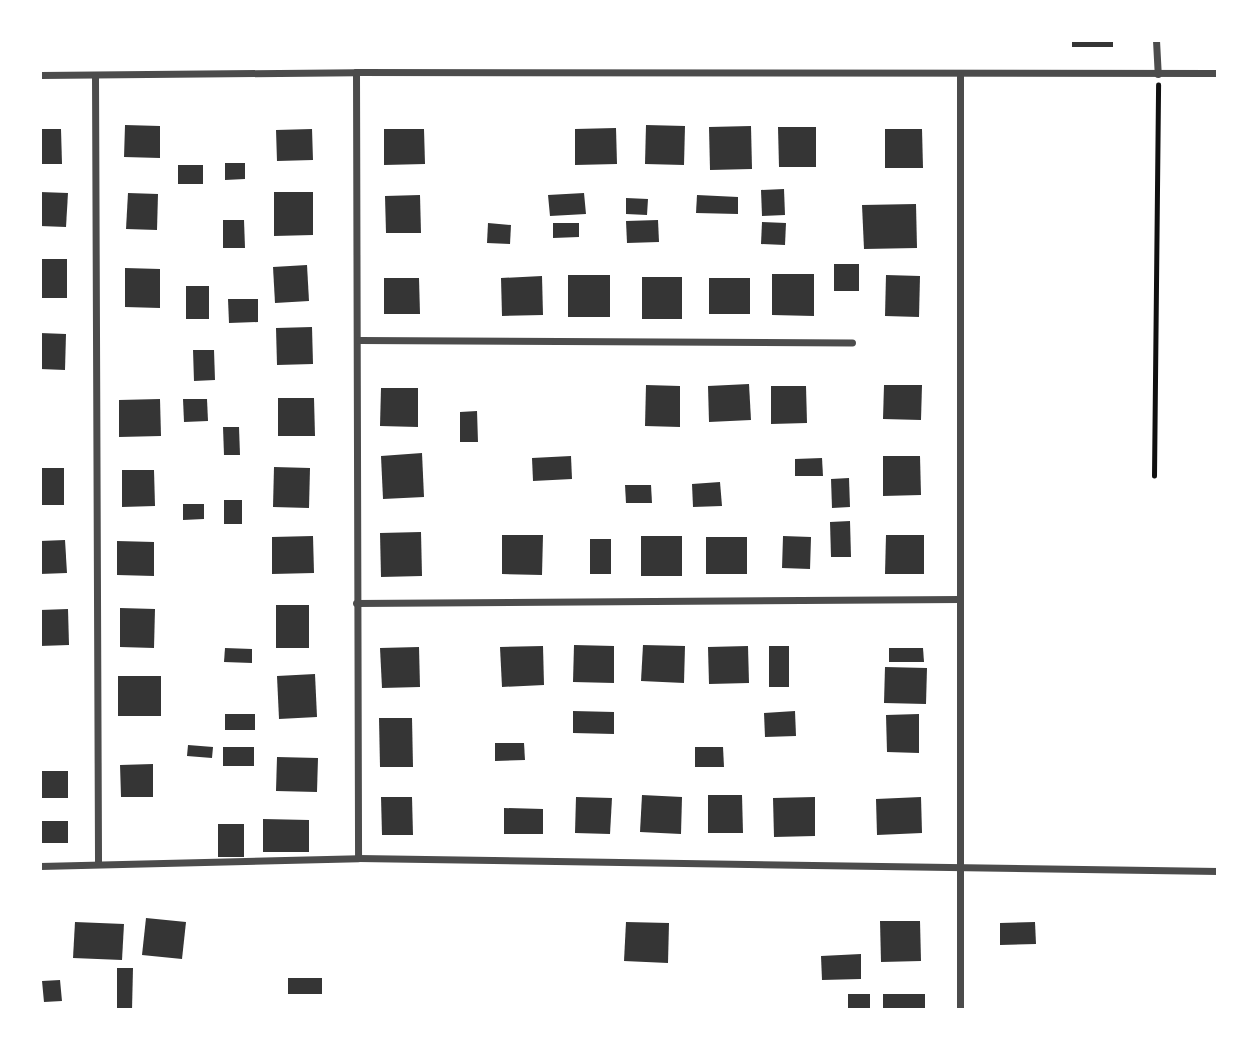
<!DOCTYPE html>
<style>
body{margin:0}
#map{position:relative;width:1258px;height:1050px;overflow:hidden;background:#fff;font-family:"Work Sans",sans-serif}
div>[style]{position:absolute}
.building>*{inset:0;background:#353535}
.path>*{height:4.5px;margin:-2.25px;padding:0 2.25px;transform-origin:2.25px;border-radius:2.25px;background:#111}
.minor>*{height:7px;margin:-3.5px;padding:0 3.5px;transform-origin:3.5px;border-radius:3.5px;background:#4c4c4c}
span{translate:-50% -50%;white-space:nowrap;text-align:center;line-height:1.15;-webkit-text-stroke:7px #fff;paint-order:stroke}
.frame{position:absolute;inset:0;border:42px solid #fff;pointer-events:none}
</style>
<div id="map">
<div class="building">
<i style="clip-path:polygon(1072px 40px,1113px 40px,1113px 47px,1072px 47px)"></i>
<i style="clip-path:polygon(125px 125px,160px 126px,160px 158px,124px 157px)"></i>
<i style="clip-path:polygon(646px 125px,685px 126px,684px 165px,645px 164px)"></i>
<i style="clip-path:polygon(751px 126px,752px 169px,710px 170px,709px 127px)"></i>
<i style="clip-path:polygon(778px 127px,816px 127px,816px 167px,779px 167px)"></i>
<i style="clip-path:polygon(616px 128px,617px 164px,575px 165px,575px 129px)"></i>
<i style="clip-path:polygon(40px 129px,61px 129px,62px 164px,40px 164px)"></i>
<i style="clip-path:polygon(312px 129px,313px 160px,277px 161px,276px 130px)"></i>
<i style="clip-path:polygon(384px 129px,424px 129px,425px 164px,384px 165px)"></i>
<i style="clip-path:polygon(885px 129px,922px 129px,923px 168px,885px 168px)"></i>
<i style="clip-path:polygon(225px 163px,245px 163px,245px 179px,225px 180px)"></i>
<i style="clip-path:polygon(178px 165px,203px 165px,203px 184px,178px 184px)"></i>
<i style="clip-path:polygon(784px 189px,785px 215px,762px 216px,761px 190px)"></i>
<i style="clip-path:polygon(40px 192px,68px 193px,66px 227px,40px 226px)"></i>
<i style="clip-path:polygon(274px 192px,313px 192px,313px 235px,274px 236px)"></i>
<i style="clip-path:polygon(128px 193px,158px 194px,157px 230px,126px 229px)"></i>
<i style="clip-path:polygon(584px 193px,586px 214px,550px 216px,548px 195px)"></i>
<i style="clip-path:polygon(420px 195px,421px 233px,386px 233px,385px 196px)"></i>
<i style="clip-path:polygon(697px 195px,738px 197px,738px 214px,696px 213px)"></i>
<i style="clip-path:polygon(626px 198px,648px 199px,647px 215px,626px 214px)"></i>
<i style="clip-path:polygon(916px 204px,917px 248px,864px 249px,862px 205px)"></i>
<i style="clip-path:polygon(223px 220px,244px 220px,245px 248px,223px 248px)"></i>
<i style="clip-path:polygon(658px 220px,659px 242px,627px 243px,626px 221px)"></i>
<i style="clip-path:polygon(762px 222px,786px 223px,785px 245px,761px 244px)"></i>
<i style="clip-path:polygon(488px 223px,511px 225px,510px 244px,487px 243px)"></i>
<i style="clip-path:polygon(553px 223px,579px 223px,579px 237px,553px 238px)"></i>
<i style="clip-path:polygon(40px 259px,67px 259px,67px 298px,40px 298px)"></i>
<i style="clip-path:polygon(834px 264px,859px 264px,859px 291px,834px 291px)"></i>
<i style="clip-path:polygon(307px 265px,309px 301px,275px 303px,273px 267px)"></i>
<i style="clip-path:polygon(125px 268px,160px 269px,160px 308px,125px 307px)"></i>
<i style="clip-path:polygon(772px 274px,814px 274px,814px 316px,772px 315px)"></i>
<i style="clip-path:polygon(568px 275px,610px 275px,610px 317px,568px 317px)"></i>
<i style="clip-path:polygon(886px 275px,920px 276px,919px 317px,885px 316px)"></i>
<i style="clip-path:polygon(542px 276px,543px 315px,502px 316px,501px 278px)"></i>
<i style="clip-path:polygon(642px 277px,682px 277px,682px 319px,642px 319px)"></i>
<i style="clip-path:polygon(384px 278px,419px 278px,420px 314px,384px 314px)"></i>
<i style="clip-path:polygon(709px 278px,750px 278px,750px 314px,709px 314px)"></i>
<i style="clip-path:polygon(186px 286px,209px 286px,209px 319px,186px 319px)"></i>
<i style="clip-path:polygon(228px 299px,258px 299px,258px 322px,229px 323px)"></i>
<i style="clip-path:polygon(312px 327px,313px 364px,277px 365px,276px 328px)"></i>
<i style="clip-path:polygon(40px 333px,66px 334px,65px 370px,40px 369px)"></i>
<i style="clip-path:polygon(193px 350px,214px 350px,215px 380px,194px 381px)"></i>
<i style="clip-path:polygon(749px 384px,751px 420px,709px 422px,708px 386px)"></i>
<i style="clip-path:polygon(646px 385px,680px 386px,680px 427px,645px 426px)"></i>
<i style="clip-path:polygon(884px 385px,922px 385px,921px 420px,883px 419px)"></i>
<i style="clip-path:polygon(771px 386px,806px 386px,807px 423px,771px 424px)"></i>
<i style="clip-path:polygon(381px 388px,418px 388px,418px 427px,380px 426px)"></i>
<i style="clip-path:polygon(278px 398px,314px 398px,315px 436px,278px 436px)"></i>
<i style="clip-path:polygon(160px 399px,161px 436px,119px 437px,119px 400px)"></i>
<i style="clip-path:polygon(183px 399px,207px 399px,208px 421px,184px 422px)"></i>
<i style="clip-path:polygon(477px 411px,478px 442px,460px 442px,460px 412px)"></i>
<i style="clip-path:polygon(223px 427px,239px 427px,240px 455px,224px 455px)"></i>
<i style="clip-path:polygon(422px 453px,424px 497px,383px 499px,381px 456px)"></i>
<i style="clip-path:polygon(571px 456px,572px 479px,533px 481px,532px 458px)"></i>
<i style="clip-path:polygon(883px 456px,920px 456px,921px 495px,883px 496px)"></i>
<i style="clip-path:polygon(822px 458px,823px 476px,795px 476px,795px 459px)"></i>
<i style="clip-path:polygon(274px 467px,310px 468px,309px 508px,273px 507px)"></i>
<i style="clip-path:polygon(40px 468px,64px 468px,64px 505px,40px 505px)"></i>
<i style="clip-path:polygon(122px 470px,154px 470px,155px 506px,122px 507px)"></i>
<i style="clip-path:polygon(849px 478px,850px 507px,832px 508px,831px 479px)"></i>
<i style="clip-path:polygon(720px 482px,722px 506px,693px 507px,692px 484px)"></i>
<i style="clip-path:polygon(625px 485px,651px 485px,652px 503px,626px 503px)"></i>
<i style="clip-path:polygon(224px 500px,242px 500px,242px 524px,224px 524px)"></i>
<i style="clip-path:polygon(183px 504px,204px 504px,204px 519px,183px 520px)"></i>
<i style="clip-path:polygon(850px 521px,851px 557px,831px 557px,830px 522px)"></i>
<i style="clip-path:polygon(421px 532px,422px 576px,381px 577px,380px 533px)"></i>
<i style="clip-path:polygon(502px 535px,543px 535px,542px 575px,502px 574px)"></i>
<i style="clip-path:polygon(886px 535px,924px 535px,924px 574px,885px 574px)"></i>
<i style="clip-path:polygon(313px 536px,314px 573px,272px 574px,272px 537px)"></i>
<i style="clip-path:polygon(641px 536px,682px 536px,682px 576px,641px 576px)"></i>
<i style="clip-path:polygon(783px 536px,811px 537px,810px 569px,782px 568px)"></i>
<i style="clip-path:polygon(706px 537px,747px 537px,747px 574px,706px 574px)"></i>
<i style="clip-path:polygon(590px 539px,611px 539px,611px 574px,590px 574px)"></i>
<i style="clip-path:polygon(65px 540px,67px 573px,40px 574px,40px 541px)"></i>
<i style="clip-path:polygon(117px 541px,154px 542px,154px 576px,117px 575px)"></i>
<i style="clip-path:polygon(276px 605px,309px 605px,309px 648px,276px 648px)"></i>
<i style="clip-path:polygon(120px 608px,155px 609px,154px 648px,120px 647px)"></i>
<i style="clip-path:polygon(68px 609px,69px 645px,40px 646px,40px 610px)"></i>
<i style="clip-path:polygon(574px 645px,614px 646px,614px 683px,573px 682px)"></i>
<i style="clip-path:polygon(643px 645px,685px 646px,684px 683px,641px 681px)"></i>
<i style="clip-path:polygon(543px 646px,544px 685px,502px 687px,500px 647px)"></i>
<i style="clip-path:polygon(748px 646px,749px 683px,709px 684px,708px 647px)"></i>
<i style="clip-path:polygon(769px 646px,789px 646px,789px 687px,769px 687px)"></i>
<i style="clip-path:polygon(419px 647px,420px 687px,382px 688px,380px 648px)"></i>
<i style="clip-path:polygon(225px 648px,252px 649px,252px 663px,224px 662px)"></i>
<i style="clip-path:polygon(889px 648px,923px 648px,924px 662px,889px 662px)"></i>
<i style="clip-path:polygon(885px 667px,927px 668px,926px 704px,884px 703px)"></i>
<i style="clip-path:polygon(315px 674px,317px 717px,279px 719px,277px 676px)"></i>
<i style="clip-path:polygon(118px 676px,161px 676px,161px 716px,118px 716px)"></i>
<i style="clip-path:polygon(573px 711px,614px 712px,614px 734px,573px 733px)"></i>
<i style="clip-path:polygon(795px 711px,796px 736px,765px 737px,764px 713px)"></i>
<i style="clip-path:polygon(225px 714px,255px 714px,255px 730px,225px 730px)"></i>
<i style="clip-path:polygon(919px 714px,919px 753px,887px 752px,886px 715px)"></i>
<i style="clip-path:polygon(379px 718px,412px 718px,413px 767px,380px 767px)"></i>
<i style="clip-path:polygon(495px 743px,524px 743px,525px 760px,495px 761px)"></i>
<i style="clip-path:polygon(188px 745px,213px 747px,212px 758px,187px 756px)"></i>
<i style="clip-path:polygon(223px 747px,254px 747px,254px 766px,223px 766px)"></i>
<i style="clip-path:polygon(695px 747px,723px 747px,724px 767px,695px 767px)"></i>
<i style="clip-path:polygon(277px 757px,318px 758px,317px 792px,276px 791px)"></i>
<i style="clip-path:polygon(153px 764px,153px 797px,121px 797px,120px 765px)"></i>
<i style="clip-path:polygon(40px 771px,68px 771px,68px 798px,40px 798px)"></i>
<i style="clip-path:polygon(642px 795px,682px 797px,681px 834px,640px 832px)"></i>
<i style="clip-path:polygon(708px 795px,742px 795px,743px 833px,708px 833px)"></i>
<i style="clip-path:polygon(381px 797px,412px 797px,413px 835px,382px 835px)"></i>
<i style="clip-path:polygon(576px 797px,612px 798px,610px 834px,575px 833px)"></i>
<i style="clip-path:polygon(815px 797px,815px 836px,774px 837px,773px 798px)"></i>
<i style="clip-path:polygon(921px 797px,922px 833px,877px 835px,876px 799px)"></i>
<i style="clip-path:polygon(504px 808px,543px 809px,543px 834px,504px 834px)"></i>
<i style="clip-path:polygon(263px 819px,309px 820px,309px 852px,263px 852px)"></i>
<i style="clip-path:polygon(40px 821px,68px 821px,68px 843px,40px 843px)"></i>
<i style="clip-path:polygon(218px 824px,244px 824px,244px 857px,218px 857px)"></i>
<i style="clip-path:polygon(146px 918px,186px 922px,182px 959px,142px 955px)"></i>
<i style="clip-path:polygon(880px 921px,920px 921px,921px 961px,881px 962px)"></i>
<i style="clip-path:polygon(75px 922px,124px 924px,122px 960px,73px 958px)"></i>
<i style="clip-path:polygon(626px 922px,669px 923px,668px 963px,624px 961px)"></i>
<i style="clip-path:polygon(1035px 922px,1036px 944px,1000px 945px,1000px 923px)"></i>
<i style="clip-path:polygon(861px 954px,861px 979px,822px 980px,821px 956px)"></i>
<i style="clip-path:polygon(117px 968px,133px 968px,132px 1010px,117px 1010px)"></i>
<i style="clip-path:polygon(288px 978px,322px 978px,322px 994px,288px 994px)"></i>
<i style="clip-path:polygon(60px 980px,62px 1001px,44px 1002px,42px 981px)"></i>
<i style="clip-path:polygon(848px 994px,870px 994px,870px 1010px,848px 1010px)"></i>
<i style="clip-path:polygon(883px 994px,925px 994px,925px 1010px,883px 1010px)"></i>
</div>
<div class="path">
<i style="left:1154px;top:476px;width:391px;rotate:-89.4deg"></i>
</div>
<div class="minor">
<i style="left:1156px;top:40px;width:34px;rotate:87deg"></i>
<i style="left:356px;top:72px;width:786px;rotate:89.85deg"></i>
<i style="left:40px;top:75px;width:316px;rotate:-0.5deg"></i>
<i style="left:356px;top:72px;width:862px;rotate:0.07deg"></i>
<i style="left:95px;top:75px;width:789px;rotate:89.78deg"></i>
<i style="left:359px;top:340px;width:493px;rotate:0.3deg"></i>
<i style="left:356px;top:603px;width:604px;rotate:-0.38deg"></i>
<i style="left:40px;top:866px;width:318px;rotate:-1.4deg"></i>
<i style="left:358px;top:858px;width:860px;rotate:0.87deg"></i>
<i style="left:960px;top:1010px;width:935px;rotate:-90deg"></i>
</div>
<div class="frame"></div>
</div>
